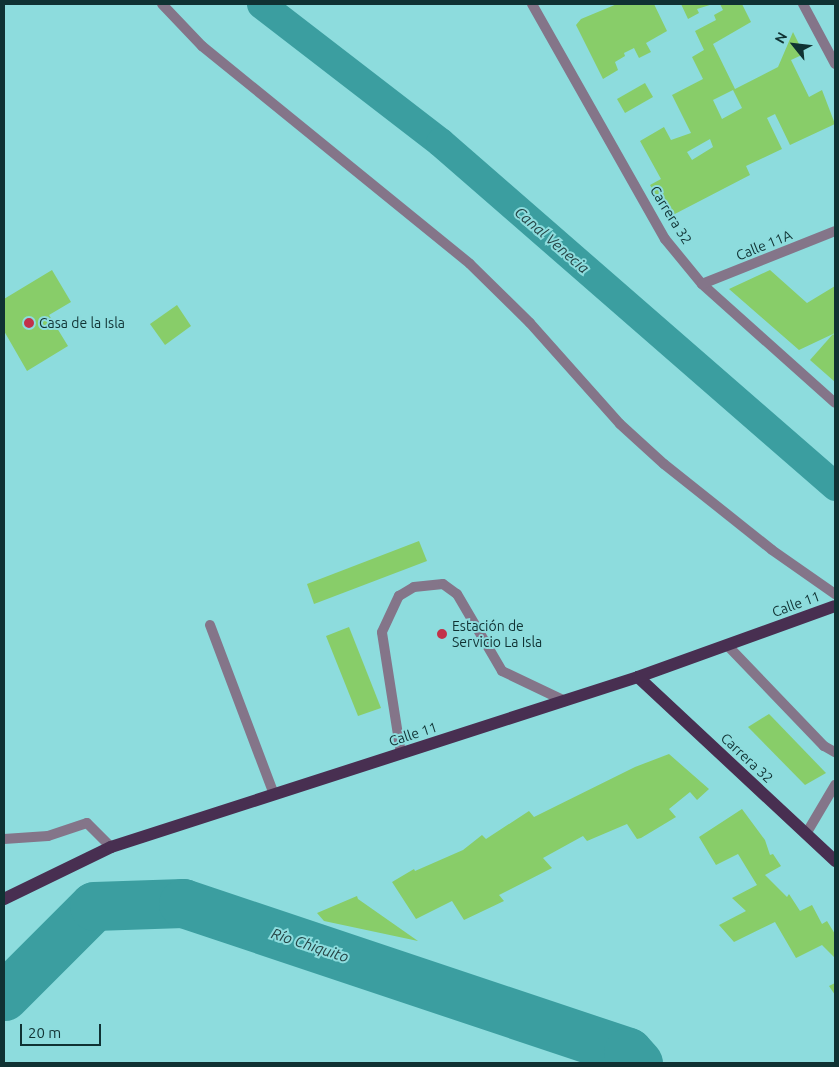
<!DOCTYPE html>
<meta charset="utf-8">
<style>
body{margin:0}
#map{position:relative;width:839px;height:1067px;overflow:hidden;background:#8ddcdd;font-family:Ubuntu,sans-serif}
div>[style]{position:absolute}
.canal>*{height:29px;margin:-14.5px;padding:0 14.5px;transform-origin:14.5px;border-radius:14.5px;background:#3b9ea0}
.river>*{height:49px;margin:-24.5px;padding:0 24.5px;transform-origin:24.5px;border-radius:24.5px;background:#3b9ea0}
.building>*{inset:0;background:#88cd69}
.lane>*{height:10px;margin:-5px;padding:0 5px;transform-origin:5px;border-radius:5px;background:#847589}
.street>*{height:10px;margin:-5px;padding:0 5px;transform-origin:5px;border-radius:5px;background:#847589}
.primary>*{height:12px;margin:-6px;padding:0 6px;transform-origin:6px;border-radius:6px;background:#482f51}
.dots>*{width:14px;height:14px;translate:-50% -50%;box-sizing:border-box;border:2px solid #8ddcdd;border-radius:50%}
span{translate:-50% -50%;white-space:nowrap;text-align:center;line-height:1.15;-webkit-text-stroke:4px #8ddcdd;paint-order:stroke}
.street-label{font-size:14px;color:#103233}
.poi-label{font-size:14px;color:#103233}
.left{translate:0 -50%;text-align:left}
.water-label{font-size:15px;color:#264445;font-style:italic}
.frame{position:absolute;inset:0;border:5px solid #103233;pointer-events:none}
.north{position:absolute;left:769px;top:20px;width:50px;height:50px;-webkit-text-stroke:4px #8ddcdd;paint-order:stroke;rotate:299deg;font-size:14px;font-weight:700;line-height:20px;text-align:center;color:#103233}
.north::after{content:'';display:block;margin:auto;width:18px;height:22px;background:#103233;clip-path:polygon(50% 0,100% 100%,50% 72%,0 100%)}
.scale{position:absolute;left:20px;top:1024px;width:81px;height:22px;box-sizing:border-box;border:2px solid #103233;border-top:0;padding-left:6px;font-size:15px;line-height:18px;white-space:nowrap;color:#103233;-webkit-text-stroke:4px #8ddcdd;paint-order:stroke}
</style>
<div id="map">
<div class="canal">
<i style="left:261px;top:4px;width:226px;rotate:37.6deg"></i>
<i style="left:440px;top:142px;width:524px;rotate:41.05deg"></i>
</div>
<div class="river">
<i style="left:4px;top:996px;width:127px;rotate:-45deg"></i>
<i style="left:94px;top:906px;width:89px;rotate:-1.9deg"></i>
<i style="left:183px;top:903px;width:469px;rotate:18.5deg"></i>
<i style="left:628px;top:1052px;width:15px;rotate:48deg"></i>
</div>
<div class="building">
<i style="clip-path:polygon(617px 4px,654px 4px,667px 31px,646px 43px,651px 52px,639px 58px,634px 48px,624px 53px,625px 56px,615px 62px,618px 70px,603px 79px,576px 25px,581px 19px)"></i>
<i style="clip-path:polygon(681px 4px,713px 4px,697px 9px,699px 13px,688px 19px)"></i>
<i style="clip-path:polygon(evenodd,720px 4px,742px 4px,751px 22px,713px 44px,735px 89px,778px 67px,793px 32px,804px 54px,791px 60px,809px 97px,822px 90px,835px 124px,790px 145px,775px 114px,767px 118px,782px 149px,746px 166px,750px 175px,669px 217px,650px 185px,661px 179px,640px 141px,664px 127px,671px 140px,691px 133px,672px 95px,703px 79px,692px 57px,704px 50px,695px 31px,716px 20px,714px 15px,723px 10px,720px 4px,733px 90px,742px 108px,722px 119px,713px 100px,733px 90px,720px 4px,710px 139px,713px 147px,692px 160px,687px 152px,710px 139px)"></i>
<i style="clip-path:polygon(645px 83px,653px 97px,625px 113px,617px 99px)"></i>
<i style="clip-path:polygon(52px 270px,71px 302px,49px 315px,68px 346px,27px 371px,4px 331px,4px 299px)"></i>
<i style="clip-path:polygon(770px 270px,807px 303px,835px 286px,835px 333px,799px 350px,729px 289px)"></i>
<i style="clip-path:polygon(177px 305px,191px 326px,165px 345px,150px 324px)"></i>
<i style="clip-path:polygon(833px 334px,835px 336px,835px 382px,810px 360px)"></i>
<i style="clip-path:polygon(419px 541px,427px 561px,314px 604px,307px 584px)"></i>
<i style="clip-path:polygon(349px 627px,381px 708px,358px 716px,326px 636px)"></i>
<i style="clip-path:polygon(769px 714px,772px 717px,826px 773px,805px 785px,748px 727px)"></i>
<i style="clip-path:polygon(669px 754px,709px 789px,697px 800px,690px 792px,669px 809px,676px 817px,641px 838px,637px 839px,627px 824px,587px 841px,583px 836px,543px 858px,552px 868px,499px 895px,504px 901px,464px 920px,452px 901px,416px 919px,392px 882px,414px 869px,415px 871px,463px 850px,482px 835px,486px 839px,529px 811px,534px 817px,635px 767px)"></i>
<i style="clip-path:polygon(742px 809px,765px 840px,770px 855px,773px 854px,781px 866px,765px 875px,787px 897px,789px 894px,800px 911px,812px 905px,822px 924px,827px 921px,835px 934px,835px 958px,822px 945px,796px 958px,775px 922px,734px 942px,719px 925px,746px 911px,732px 898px,757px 885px,738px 854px,716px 865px,699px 837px)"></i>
<i style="clip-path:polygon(357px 896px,358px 899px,418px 941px,324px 921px,317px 913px)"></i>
<i style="clip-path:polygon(835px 983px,835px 995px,829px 986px)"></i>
</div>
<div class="lane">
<i style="left:162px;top:4px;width:58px;rotate:46.4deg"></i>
<i style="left:202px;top:46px;width:345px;rotate:39.1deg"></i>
<i style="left:470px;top:264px;width:84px;rotate:44.5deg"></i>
<i style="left:530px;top:323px;width:135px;rotate:48.3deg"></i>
<i style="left:620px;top:424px;width:59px;rotate:42.3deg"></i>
<i style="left:664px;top:464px;width:138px;rotate:38.5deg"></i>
<i style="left:772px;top:550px;width:77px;rotate:34.9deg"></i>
<i style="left:210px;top:625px;width:181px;rotate:69.3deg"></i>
<i style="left:727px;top:645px;width:140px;rotate:46.2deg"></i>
<i style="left:824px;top:746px;width:13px;rotate:29deg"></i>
<i style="left:401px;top:754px;width:123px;rotate:-98.9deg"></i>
<i style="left:382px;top:632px;width:40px;rotate:-65deg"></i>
<i style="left:399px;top:596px;width:17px;rotate:-31deg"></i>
<i style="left:414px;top:587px;width:29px;rotate:-6deg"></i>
<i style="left:443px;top:584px;width:17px;rotate:36deg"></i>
<i style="left:457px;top:594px;width:89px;rotate:59.7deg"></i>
<i style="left:502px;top:671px;width:70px;rotate:25.5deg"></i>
<i style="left:806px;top:834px;width:57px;rotate:-59.4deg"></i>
<i style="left:4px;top:839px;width:44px;rotate:-3.9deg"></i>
<i style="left:48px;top:836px;width:41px;rotate:-18.4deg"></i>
<i style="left:87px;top:823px;width:34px;rotate:45deg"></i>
</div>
<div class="street">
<i style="left:532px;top:4px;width:270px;rotate:60.5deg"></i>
<i style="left:665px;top:239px;width:58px;rotate:50.6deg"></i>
<i style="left:702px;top:284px;width:178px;rotate:41.8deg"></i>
<i style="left:803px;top:4px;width:68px;rotate:61.9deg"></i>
<i style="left:702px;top:284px;width:143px;rotate:-21.7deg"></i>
</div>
<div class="primary">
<i style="left:638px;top:677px;width:270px;rotate:43deg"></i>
<i style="left:4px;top:899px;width:119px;rotate:-25.9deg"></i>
<i style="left:111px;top:847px;width:554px;rotate:-17.88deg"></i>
<i style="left:638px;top:677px;width:209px;rotate:-19.8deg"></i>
</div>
<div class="dots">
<i style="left:29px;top:323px;background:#c23249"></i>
<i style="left:442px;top:634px;background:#c23249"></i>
</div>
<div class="street-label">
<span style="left:671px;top:215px;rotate:58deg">Carrera 32</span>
<span style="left:764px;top:245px;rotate:-22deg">Calle 11A</span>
<span style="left:796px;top:604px;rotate:-20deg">Calle 11</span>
<span style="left:413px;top:734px;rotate:-18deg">Calle 11</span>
<span style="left:747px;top:758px;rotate:43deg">Carrera 32</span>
</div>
<div class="poi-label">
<span class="left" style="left:39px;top:323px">Casa de la Isla</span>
<span class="left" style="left:452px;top:634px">Estación de<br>Servicio La Isla</span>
</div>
<div class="water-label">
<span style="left:552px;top:240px;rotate:41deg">Canal Venecia</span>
<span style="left:310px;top:945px;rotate:18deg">Río Chiquito</span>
</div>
<div class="frame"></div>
<div class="north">N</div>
<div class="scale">20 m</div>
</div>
